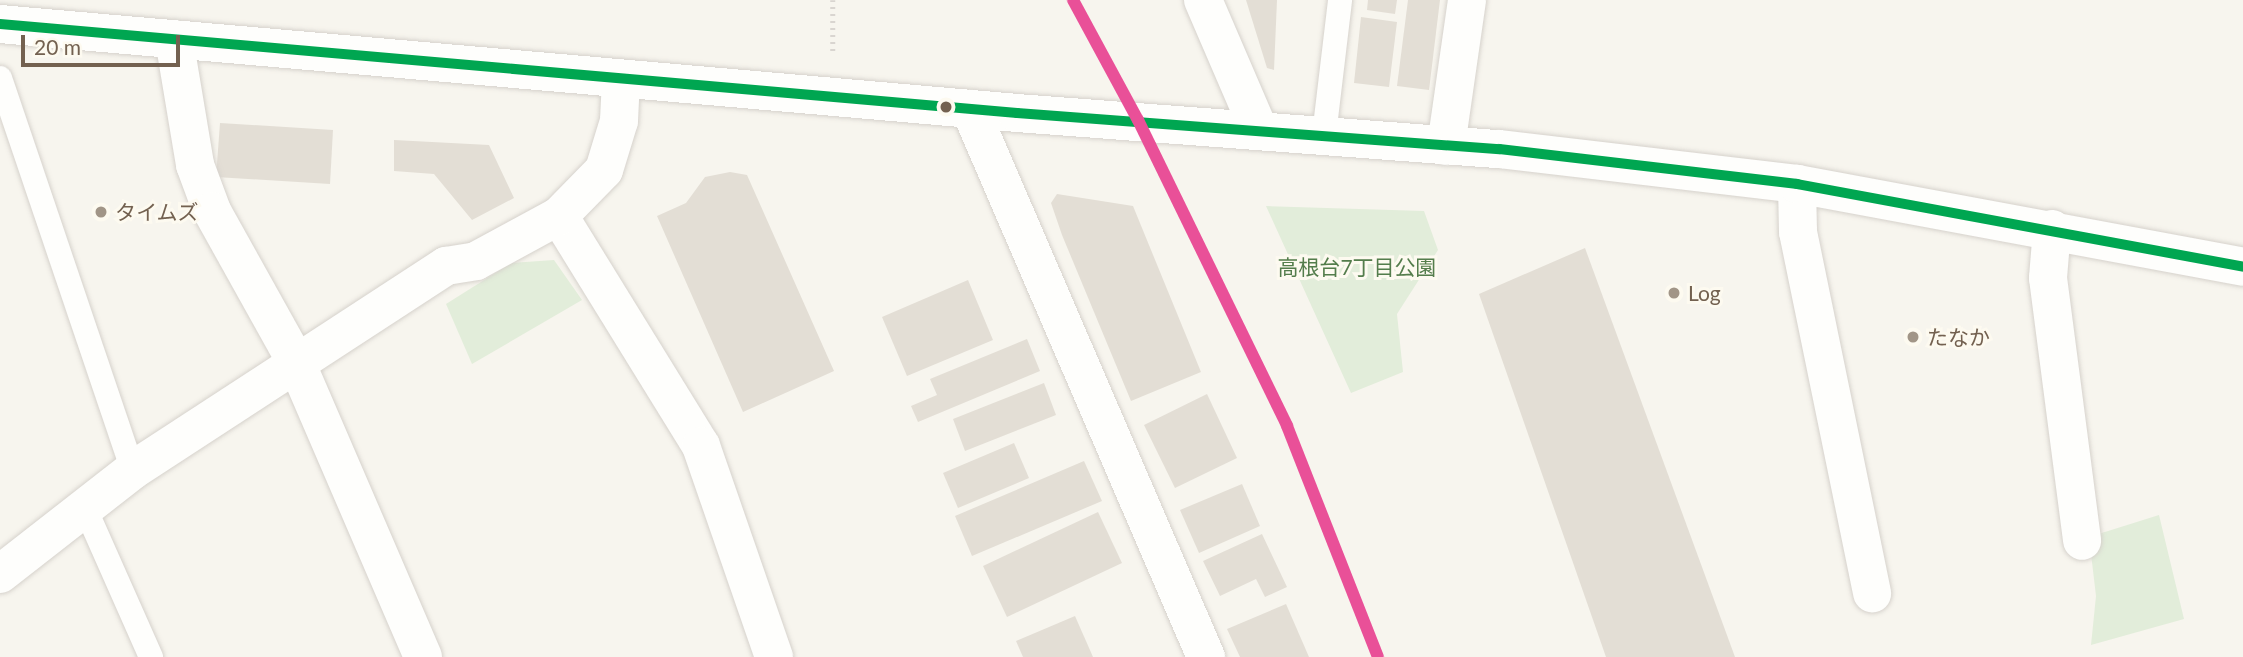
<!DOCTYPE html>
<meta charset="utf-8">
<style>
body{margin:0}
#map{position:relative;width:2243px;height:657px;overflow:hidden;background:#f7f5ee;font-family:Lato,"Noto Sans JP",sans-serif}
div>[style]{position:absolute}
.green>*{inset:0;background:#e2edda}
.building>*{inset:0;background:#e3ded5}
.path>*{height:4.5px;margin-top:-2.25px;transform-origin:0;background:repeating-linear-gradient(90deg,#d9d5d0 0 2px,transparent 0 7px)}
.roads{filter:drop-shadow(0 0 2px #d6d2cc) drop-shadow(0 0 2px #d6d2cc)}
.lane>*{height:24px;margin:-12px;padding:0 12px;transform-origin:12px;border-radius:12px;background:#fefefc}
.street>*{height:38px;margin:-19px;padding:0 19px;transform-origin:19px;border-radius:19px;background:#fefefc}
.secondary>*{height:38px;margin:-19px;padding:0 19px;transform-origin:19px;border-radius:19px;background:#fefefc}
.bus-1>*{height:10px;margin:-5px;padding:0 5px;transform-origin:5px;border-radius:5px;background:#00a651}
.rail-1>*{height:12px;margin:-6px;padding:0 6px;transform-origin:6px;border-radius:6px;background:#e95098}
.dots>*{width:19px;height:19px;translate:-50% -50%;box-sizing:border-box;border:4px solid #fdfaf0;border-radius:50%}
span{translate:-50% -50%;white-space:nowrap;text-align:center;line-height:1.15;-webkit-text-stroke:6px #fdfaf0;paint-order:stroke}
.poi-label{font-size:21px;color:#736150}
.left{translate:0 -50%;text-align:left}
.park-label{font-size:21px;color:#547d4c}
.scale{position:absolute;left:21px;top:35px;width:159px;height:32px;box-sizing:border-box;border:4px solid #736150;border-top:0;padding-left:9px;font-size:21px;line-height:24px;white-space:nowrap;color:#736150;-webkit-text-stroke:5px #fdfaf0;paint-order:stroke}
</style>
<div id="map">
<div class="green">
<i style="clip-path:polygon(1266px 206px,1424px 211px,1438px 250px,1397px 314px,1403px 372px,1351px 393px)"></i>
<i style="clip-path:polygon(554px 260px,582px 300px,472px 364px,446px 304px,511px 263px)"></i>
<i style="clip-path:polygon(2159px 515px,2184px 619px,2091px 645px,2096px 596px,2089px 537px)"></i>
</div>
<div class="building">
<i style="clip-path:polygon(1246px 0,1277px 0,1274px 70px,1267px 68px)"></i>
<i style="clip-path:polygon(1368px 0,1397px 0,1395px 14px,1367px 10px)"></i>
<i style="clip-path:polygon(1408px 0,1440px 0,1429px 90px,1397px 86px)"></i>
<i style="clip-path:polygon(1361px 17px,1397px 22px,1389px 87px,1354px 83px)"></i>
<i style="clip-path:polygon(220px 123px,333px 130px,330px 184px,216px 177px)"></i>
<i style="clip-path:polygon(394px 140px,489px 145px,514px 198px,472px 220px,434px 174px,394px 171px)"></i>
<i style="clip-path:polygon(730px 172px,747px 175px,834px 371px,743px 412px,657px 216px,686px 203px,705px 177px)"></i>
<i style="clip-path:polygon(1057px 194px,1133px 206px,1201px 372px,1131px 401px,1062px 235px,1051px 203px)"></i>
<i style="clip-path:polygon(1585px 248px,1735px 657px,1606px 657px,1479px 294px)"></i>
<i style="clip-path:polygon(968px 280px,993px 340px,907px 376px,882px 317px)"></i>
<i style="clip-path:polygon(1027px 339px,1040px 371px,918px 422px,911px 406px,937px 395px,930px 379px)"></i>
<i style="clip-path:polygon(1044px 383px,1056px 415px,965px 451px,953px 419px)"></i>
<i style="clip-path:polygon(1207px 394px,1237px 458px,1175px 488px,1144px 425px)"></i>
<i style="clip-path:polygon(1014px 443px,1029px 478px,958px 508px,943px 473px)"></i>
<i style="clip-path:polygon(1084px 461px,1102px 501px,972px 556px,955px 516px)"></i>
<i style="clip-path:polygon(1242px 484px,1260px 526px,1199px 553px,1180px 510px)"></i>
<i style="clip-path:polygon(1098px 512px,1122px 563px,1007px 617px,983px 566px)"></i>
<i style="clip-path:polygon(1262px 534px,1287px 587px,1265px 597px,1256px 579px,1220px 596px,1203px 561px)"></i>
<i style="clip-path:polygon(1286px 604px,1309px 657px,1240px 657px,1227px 629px)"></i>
<i style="clip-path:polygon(1075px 616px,1093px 657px,1023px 657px,1016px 641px)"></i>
</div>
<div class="path">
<i style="left:833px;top:0;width:52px;rotate:90deg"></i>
</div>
<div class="roads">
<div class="lane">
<i style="left:0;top:78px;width:414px;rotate:71.3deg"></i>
<i style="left:1324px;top:135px;width:136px;rotate:-83.2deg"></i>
<i style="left:85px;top:508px;width:163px;rotate:66.1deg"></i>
</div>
<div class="street">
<i style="left:1203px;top:0;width:142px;rotate:66.7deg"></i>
<i style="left:174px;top:39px;width:128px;rotate:80.5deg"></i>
<i style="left:195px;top:165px;width:49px;rotate:69.7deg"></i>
<i style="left:212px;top:211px;width:173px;rotate:60.9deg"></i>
<i style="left:296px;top:362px;width:321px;rotate:66.7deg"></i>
<i style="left:970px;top:109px;width:597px;rotate:66.7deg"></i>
<i style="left:1446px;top:146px;width:148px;rotate:-81.8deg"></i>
<i style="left:1797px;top:184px;width:48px;rotate:88.8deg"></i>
<i style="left:1798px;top:232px;width:369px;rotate:78.4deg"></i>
<i style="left:559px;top:216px;width:270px;rotate:58.3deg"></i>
<i style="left:701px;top:446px;width:223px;rotate:70.9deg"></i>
<i style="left:2052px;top:229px;width:49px;rotate:94.7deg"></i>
<i style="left:2048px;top:278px;width:265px;rotate:82.6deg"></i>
<i style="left:0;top:574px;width:169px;rotate:-38deg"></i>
<i style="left:133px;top:470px;width:374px;rotate:-33.1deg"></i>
<i style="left:446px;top:266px;width:30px;rotate:-9deg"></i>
<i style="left:476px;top:261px;width:94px;rotate:-28.5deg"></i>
<i style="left:559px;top:216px;width:64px;rotate:-45.6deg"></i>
<i style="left:604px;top:170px;width:51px;rotate:-73deg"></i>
<i style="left:619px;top:121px;width:42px;rotate:-87.3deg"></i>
</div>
<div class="secondary">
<i style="left:0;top:24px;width:1021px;rotate:5deg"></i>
<i style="left:1017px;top:113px;width:484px;rotate:4.3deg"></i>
<i style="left:1500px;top:149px;width:299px;rotate:6.7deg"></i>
<i style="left:1797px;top:184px;width:454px;rotate:10.5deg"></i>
</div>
</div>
<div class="bus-1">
<i style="left:0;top:24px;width:1021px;rotate:5deg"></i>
<i style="left:1017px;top:113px;width:484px;rotate:4.3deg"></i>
<i style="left:1500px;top:149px;width:299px;rotate:6.7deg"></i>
<i style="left:1797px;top:184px;width:454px;rotate:10.5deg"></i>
</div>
<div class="rail-1">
<i style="left:1073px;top:0;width:136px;rotate:61.6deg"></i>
<i style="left:1138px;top:120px;width:340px;rotate:64deg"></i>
<i style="left:1287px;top:426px;width:248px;rotate:68.5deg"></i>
</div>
<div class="dots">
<i style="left:946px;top:107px;background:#736150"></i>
<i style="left:101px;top:212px;background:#a19587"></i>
<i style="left:1674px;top:293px;background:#a19587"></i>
<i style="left:1913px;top:337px;background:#a19587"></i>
</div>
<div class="poi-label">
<span class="left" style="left:115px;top:212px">タイムズ</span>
<span class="left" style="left:1688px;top:293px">Log</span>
<span class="left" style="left:1927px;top:337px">たなか</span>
</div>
<div class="park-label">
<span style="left:1357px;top:267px">高根台7丁目公園</span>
</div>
<div class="scale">20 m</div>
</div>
